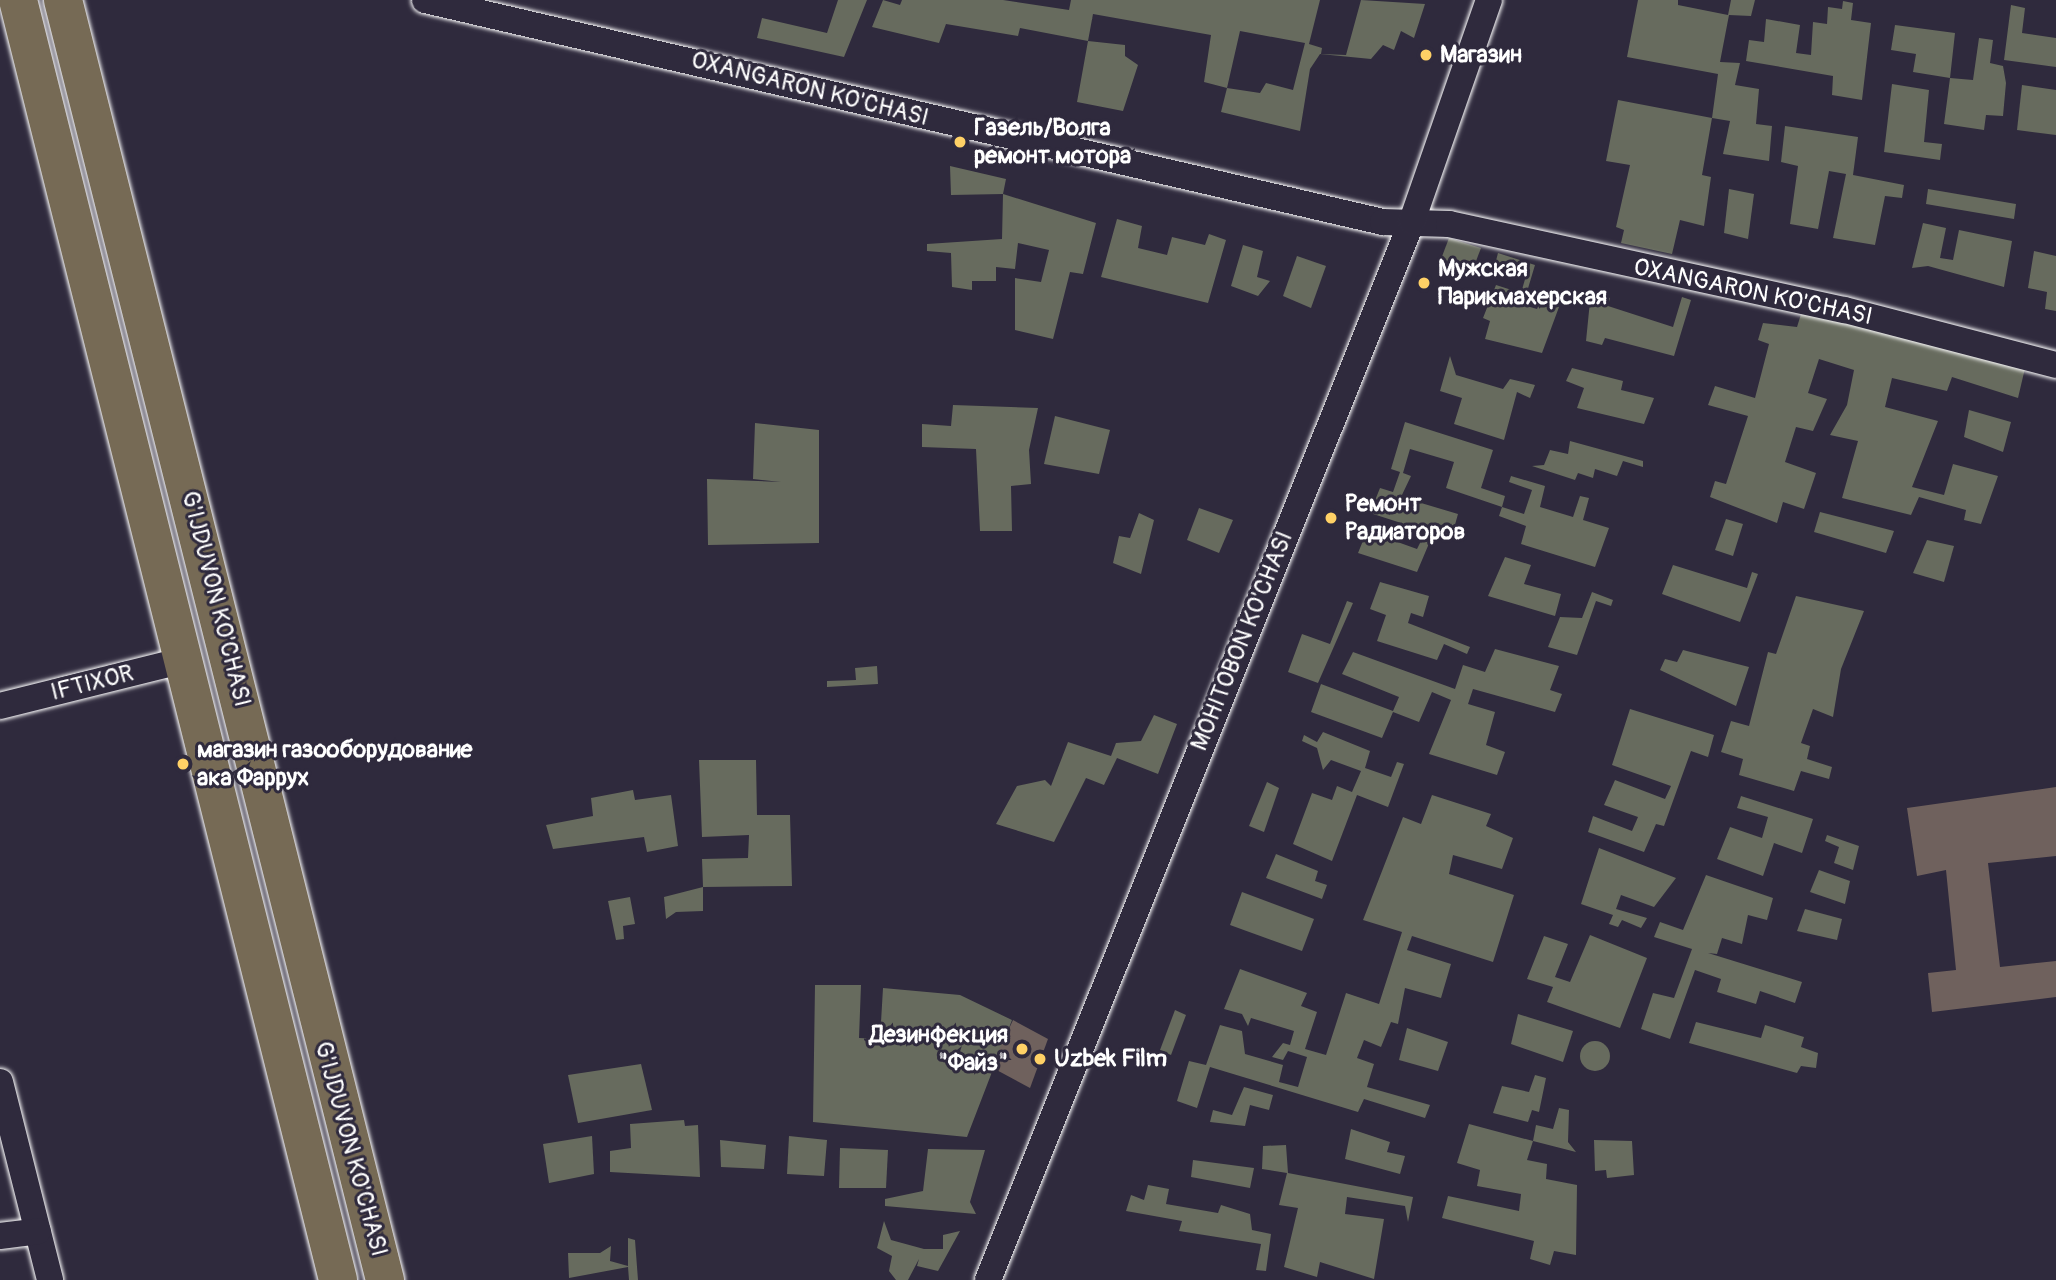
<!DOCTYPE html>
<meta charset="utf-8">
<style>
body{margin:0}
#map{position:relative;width:2056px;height:1280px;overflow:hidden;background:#2f2a3d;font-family:Pangolin,sans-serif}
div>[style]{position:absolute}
.green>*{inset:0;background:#676b5e}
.round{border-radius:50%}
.building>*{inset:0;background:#6f615d}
.roads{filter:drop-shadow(0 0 2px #fff) drop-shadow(0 0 2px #fff)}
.street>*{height:26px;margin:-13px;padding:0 13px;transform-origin:13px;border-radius:13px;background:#2f2a3d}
.primary>*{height:38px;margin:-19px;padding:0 19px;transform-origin:19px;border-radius:19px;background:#766a55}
.dots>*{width:19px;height:19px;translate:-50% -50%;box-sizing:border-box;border:4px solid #2f2a3d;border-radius:50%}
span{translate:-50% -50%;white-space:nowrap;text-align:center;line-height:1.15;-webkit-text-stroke:6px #2f2a3d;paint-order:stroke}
.poi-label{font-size:24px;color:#fff;font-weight:700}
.left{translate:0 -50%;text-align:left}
.right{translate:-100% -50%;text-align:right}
.street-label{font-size:24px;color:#fff}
</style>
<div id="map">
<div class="green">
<i style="clip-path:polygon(838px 0,867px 0,844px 57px,757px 38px,762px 18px,827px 33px)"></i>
<i style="clip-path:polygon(evenodd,883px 0,900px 5px,902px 0,1003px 0,1069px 10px,1071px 0,1320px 0,1309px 44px,1322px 48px,1321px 54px,1346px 55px,1361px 0,1425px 4px,1414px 38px,1401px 31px,1394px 50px,1383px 45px,1371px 59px,1320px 54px,1310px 69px,1300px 131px,1221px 112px,1227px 88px,1204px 82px,1211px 35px,1093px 14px,1088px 41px,1125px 45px,1125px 56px,1138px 65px,1123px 111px,1077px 102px,1088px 41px,1020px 28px,1018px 36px,946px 24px,939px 43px,872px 27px,883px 0,1240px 31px,1305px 43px,1293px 90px,1266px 83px,1260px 93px,1227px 88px,1240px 31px)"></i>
<i style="clip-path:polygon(1638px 0,1678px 0,1678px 5px,1728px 15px,1731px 0,1755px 0,1751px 16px,1729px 15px,1720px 62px,1740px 63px,1735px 85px,1759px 89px,1756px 124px,1772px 126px,1769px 161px,1723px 154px,1730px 121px,1712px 118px,1702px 175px,1711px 177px,1704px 226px,1680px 220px,1672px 254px,1621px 243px,1624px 230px,1616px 227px,1630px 165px,1606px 161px,1618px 100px,1712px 118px,1718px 74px,1627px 57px)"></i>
<i style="clip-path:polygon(1843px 1px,1853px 3px,1851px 20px,1871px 23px,1862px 100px,1832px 95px,1833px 76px,1746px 61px,1749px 40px,1764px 42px,1766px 19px,1800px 25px,1796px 53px,1811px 55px,1813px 22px,1827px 24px,1828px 7px,1842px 9px)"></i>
<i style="clip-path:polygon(2011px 5px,2025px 8px,2022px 33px,2056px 38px,2056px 67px,2004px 60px)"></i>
<i style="clip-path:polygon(1895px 25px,1955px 33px,1950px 78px,1973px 80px,1979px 38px,1993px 40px,1990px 63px,2003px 66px,2006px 83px,2003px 116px,1986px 115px,1984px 130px,1944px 124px,1950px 78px,1913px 72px,1916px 54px,1891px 50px)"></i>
<i style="clip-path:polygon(1892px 84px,1929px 90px,1924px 142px,1942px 144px,1940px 160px,1884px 152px)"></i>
<i style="clip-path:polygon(2022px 85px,2056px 90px,2056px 135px,2017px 130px)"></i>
<i style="clip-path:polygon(1785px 126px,1858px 137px,1853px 175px,1904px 185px,1902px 198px,1885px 196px,1875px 245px,1833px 238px,1846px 174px,1829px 171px,1818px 229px,1790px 224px,1798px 166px,1781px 162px)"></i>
<i style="clip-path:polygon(950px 166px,1006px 179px,1003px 194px,1096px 223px,1083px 274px,1070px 272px,1053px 339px,1015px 330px,1015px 278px,1041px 282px,1049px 250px,1018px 243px,1015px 269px,996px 267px,996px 281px,972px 281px,972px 290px,952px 287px,951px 253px,927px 251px,927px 244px,1002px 239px,1003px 194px,951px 195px)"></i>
<i style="clip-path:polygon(1729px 189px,1754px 194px,1748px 239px,1724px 233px)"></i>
<i style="clip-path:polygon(1928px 189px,2016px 204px,2014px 219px,1926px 204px)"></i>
<i style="clip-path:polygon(1117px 219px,1142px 226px,1138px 248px,1167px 255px,1172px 237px,1205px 245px,1209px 234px,1226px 240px,1208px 303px,1101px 277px)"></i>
<i style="clip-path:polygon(1923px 223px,1946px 228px,1940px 258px,1953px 260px,1959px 230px,2012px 241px,2004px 287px,1928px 266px,1912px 268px)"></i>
<i style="clip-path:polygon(1449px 238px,1481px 248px,1470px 277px,1438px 267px)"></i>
<i style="clip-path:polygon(1243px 245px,1263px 251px,1257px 277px,1270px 281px,1258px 296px,1231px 286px)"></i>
<i style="clip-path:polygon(2034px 251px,2056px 256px,2056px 311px,2045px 309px,2047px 292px,2028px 288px)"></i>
<i style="clip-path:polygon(1498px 253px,1535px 265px,1523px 305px,1537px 309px,1541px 300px,1559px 307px,1542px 353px,1485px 339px,1490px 321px,1483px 318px,1496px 285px,1521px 293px,1528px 269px,1502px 261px,1498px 276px,1492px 276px)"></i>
<i style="clip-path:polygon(1297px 256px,1326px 266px,1311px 308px,1283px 296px)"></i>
<i style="clip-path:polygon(1591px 291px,1610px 298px,1608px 306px,1673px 327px,1682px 297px,1691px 300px,1674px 356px,1605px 338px,1602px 345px,1586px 341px)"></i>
<i style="clip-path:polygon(1802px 311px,2026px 364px,2018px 398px,1952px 377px,1947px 391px,1892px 378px,1885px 407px,1938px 421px,1912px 487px,1944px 495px,1953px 464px,1998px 476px,1981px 524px,1964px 520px,1966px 510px,1919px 497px,1911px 515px,1842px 498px,1858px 441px,1830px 435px,1847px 405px,1854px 370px,1819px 359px,1808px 393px,1827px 399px,1813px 431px,1796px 427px,1785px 462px,1816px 473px,1804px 509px,1783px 502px,1777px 523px,1710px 497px,1715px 481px,1726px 484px,1748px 416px,1708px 405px,1715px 386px,1755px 398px,1769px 344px,1758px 340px,1763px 323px,1797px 327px)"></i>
<i style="clip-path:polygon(1450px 356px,1456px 375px,1503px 389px,1510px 379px,1535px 385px,1530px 398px,1517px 392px,1504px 440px,1454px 424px,1462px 398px,1440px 391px)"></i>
<i style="clip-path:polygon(1572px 368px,1623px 381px,1621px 390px,1654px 398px,1644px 424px,1577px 408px,1584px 388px,1566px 381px)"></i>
<i style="clip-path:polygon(953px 405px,1038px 408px,1029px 450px,1031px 484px,1011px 486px,1012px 531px,980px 531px,976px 449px,922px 447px,922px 424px,951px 426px)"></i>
<i style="clip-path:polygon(1969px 410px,2011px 422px,2003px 452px,1964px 437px)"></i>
<i style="clip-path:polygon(1055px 416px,1110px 430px,1099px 474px,1044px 464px)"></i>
<i style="clip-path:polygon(1405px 422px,1493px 450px,1481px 488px,1505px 496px,1502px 507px,1524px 514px,1532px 490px,1509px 482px,1511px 476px,1545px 486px,1540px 507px,1573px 517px,1580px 496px,1589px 498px,1583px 520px,1609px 528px,1595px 567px,1521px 544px,1526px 526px,1499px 516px,1502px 507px,1446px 488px,1454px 462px,1410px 449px,1403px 473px,1411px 476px,1401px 497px,1458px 514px,1451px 539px,1433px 534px,1417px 572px,1358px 553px,1367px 531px,1417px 549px,1426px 531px,1370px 513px,1380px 488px,1393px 492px,1400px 472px,1391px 469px)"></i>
<i style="clip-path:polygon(755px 423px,819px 430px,819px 543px,708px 545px,707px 479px,781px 482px,753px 479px)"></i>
<i style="clip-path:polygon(1570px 441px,1643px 461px,1643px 467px,1623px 461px,1617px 476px,1595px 469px,1593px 478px,1578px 473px,1575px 480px,1532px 466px,1544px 465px,1550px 450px,1568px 454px)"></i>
<i style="clip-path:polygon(1199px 508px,1233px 520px,1219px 553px,1187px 540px)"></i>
<i style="clip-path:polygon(1820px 512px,1894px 531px,1886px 553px,1814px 532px)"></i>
<i style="clip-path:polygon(1139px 513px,1154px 520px,1141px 574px,1113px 563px,1119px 536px,1130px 538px)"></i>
<i style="clip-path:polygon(1726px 519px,1743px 524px,1733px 556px,1715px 550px)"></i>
<i style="clip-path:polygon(1927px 540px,1954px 546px,1944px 582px,1913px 573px)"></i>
<i style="clip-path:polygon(1505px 557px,1531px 565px,1524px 584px,1561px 594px,1555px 616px,1488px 596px)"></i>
<i style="clip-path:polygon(1673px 565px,1747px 588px,1752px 572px,1758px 574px,1740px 622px,1662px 594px)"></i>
<i style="clip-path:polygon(1380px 582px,1429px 596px,1423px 617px,1411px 613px,1408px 623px,1470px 647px,1467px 654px,1444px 644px,1437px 660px,1377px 641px,1386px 615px,1370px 609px)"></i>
<i style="clip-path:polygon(1592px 592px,1613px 600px,1611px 606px,1596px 601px,1577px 655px,1548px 647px,1560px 617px,1582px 618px)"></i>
<i style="clip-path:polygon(1796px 596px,1864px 611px,1841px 669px,1833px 717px,1813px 709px,1801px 743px,1810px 746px,1807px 759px,1832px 767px,1829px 779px,1801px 771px,1794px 791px,1739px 775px,1743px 759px,1721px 752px,1731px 721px,1749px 726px,1768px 652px,1776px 654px)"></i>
<i style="clip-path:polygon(1347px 601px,1353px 603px,1318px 683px,1288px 672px,1302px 634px,1330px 644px)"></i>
<i style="clip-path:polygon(1495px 649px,1559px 666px,1550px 690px,1562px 694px,1555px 712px,1473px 689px,1468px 704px,1495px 712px,1486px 745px,1505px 752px,1497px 775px,1429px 754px,1451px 700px,1432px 692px,1419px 722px,1393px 712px,1382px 738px,1311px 712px,1321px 684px,1393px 711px,1399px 697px,1342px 674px,1353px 652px,1455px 689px,1463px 665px,1485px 672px)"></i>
<i style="clip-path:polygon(1683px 650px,1749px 667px,1736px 706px,1660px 670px,1665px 659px,1677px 662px)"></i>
<i style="clip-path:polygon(877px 666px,878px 684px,827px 687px,827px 681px,856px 680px,855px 668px)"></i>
<i style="clip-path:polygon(1630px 709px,1714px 735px,1708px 757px,1691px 751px,1664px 826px,1656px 824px,1644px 852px,1588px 832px,1593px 816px,1632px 831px,1638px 817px,1604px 805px,1615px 780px,1665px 799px,1671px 786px,1612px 765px)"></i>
<i style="clip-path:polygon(1154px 715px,1177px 724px,1158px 774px,1117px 758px,1104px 785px,1086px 778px,1054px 842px,996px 824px,1017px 786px,1045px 780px,1051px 786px,1068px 742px,1111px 756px,1116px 743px,1141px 741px)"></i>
<i style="clip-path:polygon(1323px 732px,1370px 751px,1365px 768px,1391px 777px,1397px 762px,1404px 764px,1388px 807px,1357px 795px,1332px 861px,1293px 844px,1312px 793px,1332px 800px,1337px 786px,1352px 792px,1361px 771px,1331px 760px,1323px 770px,1317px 748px,1302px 741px,1304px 735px,1317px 742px)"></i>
<i style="clip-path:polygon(699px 760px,756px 760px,757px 815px,790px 815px,792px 886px,703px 887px,703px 911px,676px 912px,666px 919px,664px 897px,703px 887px,702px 859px,748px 858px,749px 835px,702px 837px)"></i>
<i style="clip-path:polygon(1267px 782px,1279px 788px,1264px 832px,1249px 826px)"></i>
<i style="clip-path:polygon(633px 790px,635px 800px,671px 795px,678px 846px,647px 852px,644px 837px,553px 849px,546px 825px,593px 816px,591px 798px)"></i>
<i style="clip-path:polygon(1432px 795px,1491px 814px,1486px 826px,1513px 838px,1502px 869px,1453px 855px,1449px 874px,1514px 895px,1493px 962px,1412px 936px,1407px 950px,1451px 964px,1441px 998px,1405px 988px,1398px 1024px,1391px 1022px,1381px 1047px,1364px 1040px,1357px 1058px,1374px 1064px,1367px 1087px,1430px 1105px,1425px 1118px,1364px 1099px,1358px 1112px,1210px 1067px,1197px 1108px,1177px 1101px,1189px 1061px,1206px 1065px,1220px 1025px,1242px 1031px,1245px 1054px,1283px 1065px,1279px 1082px,1298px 1087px,1307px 1057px,1288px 1051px,1283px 1060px,1272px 1057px,1283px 1043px,1290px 1045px,1294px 1031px,1251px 1018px,1248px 1026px,1242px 1014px,1224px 1009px,1240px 969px,1307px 993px,1301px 1006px,1317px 1012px,1305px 1049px,1326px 1055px,1346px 993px,1379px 1004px,1402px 932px,1363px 920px,1403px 817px,1421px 824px)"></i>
<i style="clip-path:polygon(1741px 796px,1813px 819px,1802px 853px,1774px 843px,1763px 876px,1717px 859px,1730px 827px,1762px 838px,1768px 817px,1737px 808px)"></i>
<i style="clip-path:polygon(1827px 835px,1859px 846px,1853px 870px,1834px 863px,1839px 847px,1825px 841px)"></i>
<i style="clip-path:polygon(1599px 848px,1676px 878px,1654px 907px,1621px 895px,1616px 909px,1647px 918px,1641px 928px,1622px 920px,1618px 927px,1609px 924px,1613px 915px,1581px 904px)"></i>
<i style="clip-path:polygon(1276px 854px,1318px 871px,1315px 881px,1327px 885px,1322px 899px,1266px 878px)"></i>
<i style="clip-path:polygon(1819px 870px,1850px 881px,1845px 904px,1810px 892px)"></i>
<i style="clip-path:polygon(1706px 875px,1773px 898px,1767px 920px,1748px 915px,1742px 944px,1722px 938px,1717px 954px,1708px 953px,1802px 982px,1795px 1003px,1760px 991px,1756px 1004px,1717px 992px,1721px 979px,1695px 970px,1670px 1039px,1641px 1029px,1653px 993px,1674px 998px,1692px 949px,1654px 937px,1660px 922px,1683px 930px)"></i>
<i style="clip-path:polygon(1242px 892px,1314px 919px,1302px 951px,1230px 925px)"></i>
<i style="clip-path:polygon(630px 897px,635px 924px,623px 926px,624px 939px,616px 940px,608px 901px)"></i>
<i style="clip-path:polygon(1805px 909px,1842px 919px,1837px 940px,1797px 931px)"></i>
<i style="clip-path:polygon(1590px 935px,1647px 958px,1620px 1028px,1547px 1002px,1553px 987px,1527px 979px,1544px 936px,1568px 944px,1555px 977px,1570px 982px)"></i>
<i style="clip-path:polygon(815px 985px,861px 985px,859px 1038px,880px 1039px,883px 988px,960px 995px,1012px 1020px,967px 1137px,813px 1122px)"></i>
<i style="clip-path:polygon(1175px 1010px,1186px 1015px,1171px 1055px,1160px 1050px)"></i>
<i style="clip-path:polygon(1518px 1014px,1573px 1031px,1563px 1062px,1511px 1044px)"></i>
<i style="clip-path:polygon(1696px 1022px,1761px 1038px,1765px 1025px,1804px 1037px,1801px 1047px,1818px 1053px,1816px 1068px,1801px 1066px,1797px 1073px,1689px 1043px)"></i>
<i style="clip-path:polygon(1407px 1028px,1448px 1042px,1438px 1071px,1399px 1060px)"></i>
<i class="round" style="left:1580px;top:1041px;width:30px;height:30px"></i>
<i style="clip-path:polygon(641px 1064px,652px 1110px,578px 1123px,568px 1075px)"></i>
<i style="clip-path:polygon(1535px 1075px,1546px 1078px,1539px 1112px,1532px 1110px,1528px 1122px,1493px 1113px,1502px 1086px,1529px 1092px)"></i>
<i style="clip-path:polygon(1244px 1087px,1273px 1095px,1269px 1110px,1250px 1105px,1245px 1126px,1210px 1122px,1213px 1110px,1232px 1115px)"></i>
<i style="clip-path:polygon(1559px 1108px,1569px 1110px,1568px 1142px,1576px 1152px,1533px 1141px,1527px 1160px,1547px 1164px,1546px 1179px,1577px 1185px,1576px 1255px,1554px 1251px,1550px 1265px,1530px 1259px,1534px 1241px,1442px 1218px,1448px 1196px,1519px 1211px,1521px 1194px,1477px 1186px,1480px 1170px,1457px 1163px,1469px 1124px,1533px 1141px,1536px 1125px,1553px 1129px)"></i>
<i style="clip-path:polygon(684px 1120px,685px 1126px,698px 1125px,700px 1177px,610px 1172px,610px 1151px,631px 1148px,630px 1124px)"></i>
<i style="clip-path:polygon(1351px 1129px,1390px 1142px,1387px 1152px,1405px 1156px,1400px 1174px,1345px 1159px)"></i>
<i style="clip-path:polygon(592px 1136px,594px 1174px,549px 1183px,543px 1144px)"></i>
<i style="clip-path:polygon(789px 1136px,827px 1140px,824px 1176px,787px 1174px)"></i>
<i style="clip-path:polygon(720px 1140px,766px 1145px,764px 1169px,721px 1167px)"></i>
<i style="clip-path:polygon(1594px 1140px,1632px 1141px,1634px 1175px,1607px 1178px,1606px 1170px,1595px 1171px)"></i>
<i style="clip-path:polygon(1286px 1145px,1288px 1173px,1413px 1197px,1408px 1222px,1405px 1206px,1347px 1197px,1345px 1214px,1384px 1219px,1374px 1279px,1320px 1262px,1317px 1277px,1284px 1267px,1298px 1208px,1279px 1205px,1287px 1173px,1262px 1169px,1263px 1146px)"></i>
<i style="clip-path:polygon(840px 1148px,888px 1150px,886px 1188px,839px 1188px)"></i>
<i style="clip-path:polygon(928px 1149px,985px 1150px,970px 1202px,976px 1214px,885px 1206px,885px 1199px,923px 1191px)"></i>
<i style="clip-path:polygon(1193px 1160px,1254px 1168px,1250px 1188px,1191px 1177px)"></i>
<i style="clip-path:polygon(1148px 1185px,1169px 1189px,1166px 1204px,1218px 1213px,1221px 1205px,1250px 1214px,1252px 1230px,1271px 1234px,1266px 1271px,1256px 1270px,1261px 1244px,1179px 1231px,1182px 1221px,1126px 1211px,1131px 1195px,1144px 1200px)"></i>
<i style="clip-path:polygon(884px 1221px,891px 1240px,924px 1249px,943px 1249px,943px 1235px,960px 1231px,938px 1271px,917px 1266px,919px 1259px,908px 1280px,896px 1280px,889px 1271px,892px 1256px,877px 1248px)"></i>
<i style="clip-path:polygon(628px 1238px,635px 1240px,638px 1280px,629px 1280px,628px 1267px,569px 1278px,568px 1253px,600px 1253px,611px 1246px,610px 1261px,628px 1266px)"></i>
</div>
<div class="building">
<i style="clip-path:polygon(2056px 787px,2056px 856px,1988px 863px,2000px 967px,2056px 961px,2056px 997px,1932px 1012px,1928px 973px,1956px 970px,1946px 870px,1917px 876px,1907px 808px)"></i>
<i style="clip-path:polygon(1013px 1020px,1048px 1039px,1030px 1088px,991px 1067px)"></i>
</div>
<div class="roads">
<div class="street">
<i style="left:425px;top:0;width:983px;rotate:13.05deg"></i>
<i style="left:1383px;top:222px;width:66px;rotate:1.7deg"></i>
<i style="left:1449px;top:224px;width:405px;rotate:12.3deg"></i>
<i style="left:1845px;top:310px;width:218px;rotate:14.6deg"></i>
<i style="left:0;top:706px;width:190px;rotate:-14deg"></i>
<i style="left:0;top:1082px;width:204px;rotate:75.8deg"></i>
<i style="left:0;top:1236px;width:38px;rotate:-7deg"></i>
<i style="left:988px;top:1280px;width:1141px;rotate:-68.18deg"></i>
<i style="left:1412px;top:221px;width:234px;rotate:-70.8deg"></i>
</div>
<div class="primary">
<i style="left:18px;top:0;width:1319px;rotate:75.96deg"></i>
<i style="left:63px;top:0;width:1320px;rotate:75.88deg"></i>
</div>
</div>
<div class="dots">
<i style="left:1426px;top:55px;background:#ffd166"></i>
<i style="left:960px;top:142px;background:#ffd166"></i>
<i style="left:1424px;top:283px;background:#ffd166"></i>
<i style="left:1331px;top:518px;background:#ffd166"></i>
<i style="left:183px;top:764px;background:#ffd166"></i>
<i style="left:1022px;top:1049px;background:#ffd166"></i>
<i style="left:1040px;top:1059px;background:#ffd166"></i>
</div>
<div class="poi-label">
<span class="left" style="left:1440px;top:55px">Магазин</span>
<span class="left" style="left:974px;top:142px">Газель/Волга<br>ремонт мотора</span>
<span class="left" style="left:1438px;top:283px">Мужская<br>Парикмахерская</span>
<span class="left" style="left:1345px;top:518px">Ремонт<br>Радиаторов</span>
<span class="left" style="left:197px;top:764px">магазин газооборудование<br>ака Фаррух</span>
<span class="right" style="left:1008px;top:1049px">Дезинфекция<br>"Файз"</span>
<span class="left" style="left:1054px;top:1059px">Uzbek Film</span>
</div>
<div class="street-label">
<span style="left:810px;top:89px;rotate:14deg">OXANGARON KO'CHASI</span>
<span style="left:1753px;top:292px;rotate:12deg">OXANGARON KO'CHASI</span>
<span style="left:216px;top:599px;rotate:76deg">G'IJDUVON KO'CHASI</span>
<span style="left:1242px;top:641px;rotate:-68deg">MOHITOBON KO'CHASI</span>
<span style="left:92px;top:683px;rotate:-14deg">IFTIXOR</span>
<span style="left:351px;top:1149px;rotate:75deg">G'IJDUVON KO'CHASI</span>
</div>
</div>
